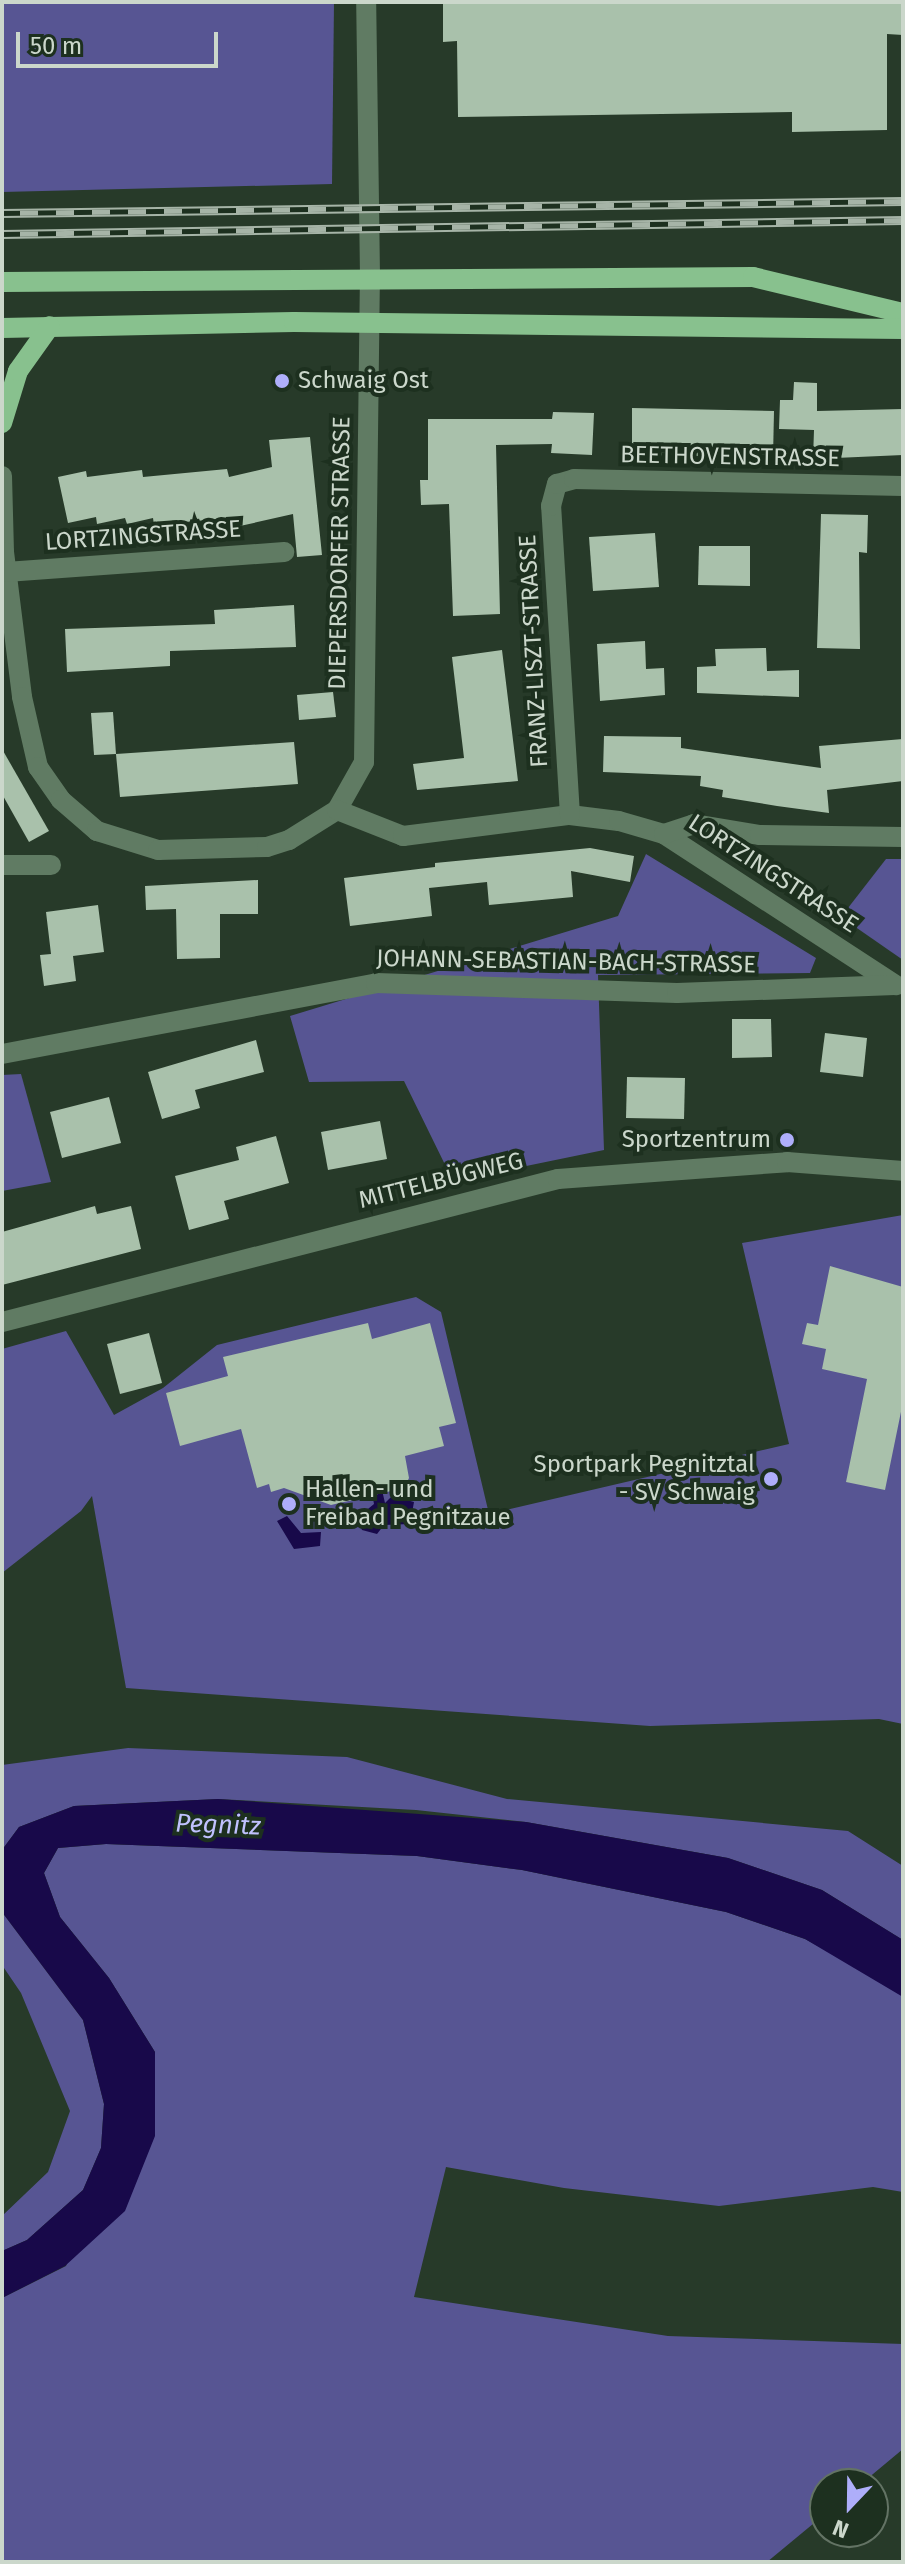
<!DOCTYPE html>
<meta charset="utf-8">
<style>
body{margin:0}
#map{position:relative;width:905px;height:2564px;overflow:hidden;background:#273a29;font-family:"Fira Sans",sans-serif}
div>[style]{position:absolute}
.green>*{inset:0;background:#575593}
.water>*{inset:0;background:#18094a}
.building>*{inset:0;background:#a9c1ab}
.minor>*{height:20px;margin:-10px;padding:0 10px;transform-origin:10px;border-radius:10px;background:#607b63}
.major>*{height:20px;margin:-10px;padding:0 10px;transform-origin:10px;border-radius:10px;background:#88c18e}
.rail>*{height:9px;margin-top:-4.5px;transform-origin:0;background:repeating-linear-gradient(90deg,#1d301f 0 18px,#a6b4a7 0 36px);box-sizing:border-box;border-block:2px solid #a6b4a7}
.dots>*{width:22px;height:22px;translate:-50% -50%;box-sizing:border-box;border:4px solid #1d301f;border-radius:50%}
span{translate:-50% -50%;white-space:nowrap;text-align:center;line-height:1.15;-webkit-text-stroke:8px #1d301f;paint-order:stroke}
.poi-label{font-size:24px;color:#cbd7cb}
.left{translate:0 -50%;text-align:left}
.right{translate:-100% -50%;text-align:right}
.street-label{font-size:24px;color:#cbd7cb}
.water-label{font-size:26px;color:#c0c1fe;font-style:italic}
.frame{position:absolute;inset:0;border:4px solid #cbd7cb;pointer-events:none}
.north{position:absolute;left:809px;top:2468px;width:80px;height:80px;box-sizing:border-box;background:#1d301f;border:2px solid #637364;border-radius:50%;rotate:202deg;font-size:22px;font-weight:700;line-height:32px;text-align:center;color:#cbd7cb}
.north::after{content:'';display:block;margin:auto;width:28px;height:36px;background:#aeaefa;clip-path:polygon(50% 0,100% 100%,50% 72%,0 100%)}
.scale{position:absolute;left:16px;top:32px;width:202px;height:36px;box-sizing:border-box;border:4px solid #cbd7cb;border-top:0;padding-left:10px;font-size:24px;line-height:28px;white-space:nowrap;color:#cbd7cb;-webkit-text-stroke:6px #1d301f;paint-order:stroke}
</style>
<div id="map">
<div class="green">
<i style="clip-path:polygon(2px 2px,334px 2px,332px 184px,2px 192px)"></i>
<i style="clip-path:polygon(646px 854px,816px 958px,810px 973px,598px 975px,604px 1150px,453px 1181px,404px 1081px,309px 1082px,290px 1016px,618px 916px)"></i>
<i style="clip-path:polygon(886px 859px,903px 859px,903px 960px,841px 917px)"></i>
<i style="clip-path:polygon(21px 1074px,51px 1182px,2px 1191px,2px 1075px)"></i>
<i style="clip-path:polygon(903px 1215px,903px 1724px,879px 1719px,650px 1726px,126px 1688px,92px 1496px,81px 1511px,2px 1573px,2px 1349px,66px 1331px,114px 1415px,163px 1388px,217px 1345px,416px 1297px,441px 1312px,489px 1514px,789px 1444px,742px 1243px)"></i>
<i style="clip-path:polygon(128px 1748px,347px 1757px,507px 1799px,848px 1831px,903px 1866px,903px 1940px,822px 1890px,728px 1858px,526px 1822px,416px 1810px,218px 1799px,74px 1806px,19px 1827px,2px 1850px,2px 1765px)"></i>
<i style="clip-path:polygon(106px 1844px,417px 1856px,522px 1870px,726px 1912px,805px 1939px,888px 1984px,903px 1997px,903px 2192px,873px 2187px,719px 2206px,564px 2188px,446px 2167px,414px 2297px,668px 2336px,903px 2344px,903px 2449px,861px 2484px,825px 2484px,825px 2514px,767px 2562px,2px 2562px,2px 2298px,66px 2266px,155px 2052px,109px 1978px,60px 1917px,44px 1873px,58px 1848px)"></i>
<i style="clip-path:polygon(2px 1912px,83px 2020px,104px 2104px,101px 2148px,83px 2190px,27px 2240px,2px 2251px,2px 2216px,48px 2172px,70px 2111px,21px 1993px,2px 1965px)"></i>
</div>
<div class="water">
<i style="clip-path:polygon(382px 1490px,385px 1503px,392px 1496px,414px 1502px,410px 1524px,384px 1525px,377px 1534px,362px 1530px,357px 1518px,374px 1504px,372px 1493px)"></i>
<i style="clip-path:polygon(287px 1516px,301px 1533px,321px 1532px,320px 1546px,294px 1549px,277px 1521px)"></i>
<i style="clip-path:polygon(218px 1799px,526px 1822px,728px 1858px,822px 1890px,903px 1940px,903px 1997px,805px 1939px,726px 1912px,522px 1870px,417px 1856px,106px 1844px,58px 1848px,44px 1873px,60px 1917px,109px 1978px,155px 2052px,155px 2136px,125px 2211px,65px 2266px,2px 2298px,2px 2251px,27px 2240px,83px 2190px,101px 2148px,104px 2104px,83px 2020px,2px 1912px,2px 1850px,19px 1827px,74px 1806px)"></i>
</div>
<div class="building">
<i style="clip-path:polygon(443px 2px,903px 2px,903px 35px,887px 34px,887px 130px,792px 132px,792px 112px,458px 117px,457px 41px,443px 42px)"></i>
<i style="clip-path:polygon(794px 382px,817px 383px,817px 411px,903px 409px,903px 455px,813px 459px,814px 430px,779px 429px,780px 400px,793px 400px)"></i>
<i style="clip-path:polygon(632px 408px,774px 411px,773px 457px,632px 455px)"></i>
<i style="clip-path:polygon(553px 412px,594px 413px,592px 455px,551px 453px,552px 444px,496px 445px,500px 614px,453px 616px,449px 504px,421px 505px,420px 480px,428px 480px,428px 419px,552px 419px)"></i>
<i style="clip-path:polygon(310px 437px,322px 555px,297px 557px,293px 514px,240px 526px,238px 517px,154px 525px,153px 518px,127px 524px,125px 518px,97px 524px,96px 517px,68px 523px,58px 477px,86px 471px,87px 477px,142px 470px,143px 477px,227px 469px,229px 477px,272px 467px,269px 440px)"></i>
<i style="clip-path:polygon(821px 514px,868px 515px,867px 553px,859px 552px,860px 649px,817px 648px)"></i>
<i style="clip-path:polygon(655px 533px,659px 587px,593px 591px,589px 537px)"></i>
<i style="clip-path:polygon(699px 546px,750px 546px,750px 586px,698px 585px)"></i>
<i style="clip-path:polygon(294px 605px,296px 647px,170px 651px,170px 666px,67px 672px,65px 629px,215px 624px,214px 610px)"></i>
<i style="clip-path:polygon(645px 641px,646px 669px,664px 668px,665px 695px,600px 701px,597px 644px)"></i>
<i style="clip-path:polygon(766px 648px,767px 671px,799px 670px,799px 697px,697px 693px,697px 667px,716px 666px,715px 649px)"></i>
<i style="clip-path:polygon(502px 650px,518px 781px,417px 790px,413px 764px,464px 758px,452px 657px)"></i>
<i style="clip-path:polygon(333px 692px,336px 717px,299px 720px,297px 695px)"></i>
<i style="clip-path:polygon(113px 712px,116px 754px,94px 755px,91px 713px)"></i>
<i style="clip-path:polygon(604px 736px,681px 737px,681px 748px,821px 768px,819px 746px,903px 739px,903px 781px,827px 790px,829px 813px,777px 806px,722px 797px,723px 790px,700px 786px,701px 776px,603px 772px)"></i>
<i style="clip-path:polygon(294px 742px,298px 784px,120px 797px,116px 754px)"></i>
<i style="clip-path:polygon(2px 749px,49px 831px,29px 842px,2px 794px)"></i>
<i style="clip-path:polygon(590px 848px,634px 856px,630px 882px,571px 871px,573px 897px,489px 905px,487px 882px,429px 888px,432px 916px,350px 926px,344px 878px,435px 867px,435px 863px)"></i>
<i style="clip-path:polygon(258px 880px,258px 914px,220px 914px,220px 958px,177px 959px,176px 909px,146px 910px,145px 886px)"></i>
<i style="clip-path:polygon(98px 905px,104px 952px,73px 956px,76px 981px,44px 986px,40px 955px,51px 954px,46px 912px)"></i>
<i style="clip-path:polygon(732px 1019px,771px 1019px,772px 1057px,732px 1058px)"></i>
<i style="clip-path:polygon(825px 1033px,867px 1038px,863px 1077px,820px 1072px)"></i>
<i style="clip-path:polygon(256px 1040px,264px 1072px,195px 1090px,200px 1108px,162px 1119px,148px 1072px)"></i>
<i style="clip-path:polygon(627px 1077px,685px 1078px,684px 1119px,626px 1118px)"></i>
<i style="clip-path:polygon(109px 1097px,121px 1143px,62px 1158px,50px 1112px)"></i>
<i style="clip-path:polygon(380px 1121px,387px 1159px,328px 1170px,321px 1132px)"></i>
<i style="clip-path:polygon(276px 1136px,289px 1183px,224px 1201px,229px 1219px,189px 1230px,175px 1176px,239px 1160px,236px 1147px)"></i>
<i style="clip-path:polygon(95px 1206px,97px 1214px,131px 1206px,141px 1249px,2px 1285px,2px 1232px)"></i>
<i style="clip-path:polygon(830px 1266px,903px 1287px,903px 1402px,885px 1490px,846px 1482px,867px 1379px,822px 1369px,826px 1349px,802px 1344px,807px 1323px,818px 1325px)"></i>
<i style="clip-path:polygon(368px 1323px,372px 1339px,430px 1323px,456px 1423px,439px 1427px,444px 1446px,405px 1456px,409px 1478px,404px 1488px,331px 1505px,284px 1488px,271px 1492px,269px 1484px,257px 1488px,241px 1429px,180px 1446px,166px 1393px,228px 1376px,223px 1357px)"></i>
<i style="clip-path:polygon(149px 1333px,162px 1383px,120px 1394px,107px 1344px)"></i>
</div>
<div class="minor">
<i style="left:2px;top:476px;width:76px;rotate:88.5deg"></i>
<i style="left:4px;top:552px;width:146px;rotate:82.9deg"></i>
<i style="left:22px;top:697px;width:72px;rotate:77.1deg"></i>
<i style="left:38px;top:767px;width:40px;rotate:55.1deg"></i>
<i style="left:61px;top:800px;width:48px;rotate:40.7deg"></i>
<i style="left:97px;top:831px;width:64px;rotate:17.3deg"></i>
<i style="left:158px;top:850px;width:109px;rotate:-1.6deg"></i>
<i style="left:267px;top:847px;width:23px;rotate:-18deg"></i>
<i style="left:289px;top:840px;width:57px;rotate:-32deg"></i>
<i style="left:337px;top:810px;width:55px;rotate:-60.6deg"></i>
<i style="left:364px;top:762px;width:486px;rotate:-89.3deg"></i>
<i style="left:370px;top:276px;width:274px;rotate:-90.8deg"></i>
<i style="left:6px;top:572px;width:279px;rotate:-4.1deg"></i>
<i style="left:337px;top:810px;width:71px;rotate:21.5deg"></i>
<i style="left:403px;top:836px;width:168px;rotate:-7.2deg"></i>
<i style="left:570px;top:815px;width:49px;rotate:7deg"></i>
<i style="left:619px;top:821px;width:47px;rotate:16.1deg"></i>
<i style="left:664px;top:834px;width:277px;rotate:33.1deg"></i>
<i style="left:570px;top:815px;width:310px;rotate:-93.5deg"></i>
<i style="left:551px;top:506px;width:23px;rotate:-75deg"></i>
<i style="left:557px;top:484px;width:18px;rotate:-16deg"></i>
<i style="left:574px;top:479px;width:329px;rotate:1.2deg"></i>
<i style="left:664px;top:834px;width:32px;rotate:-18deg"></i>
<i style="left:694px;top:824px;width:67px;rotate:9.5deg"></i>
<i style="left:760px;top:835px;width:143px;rotate:0.8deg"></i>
<i style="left:2px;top:865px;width:49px"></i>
<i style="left:2px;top:1054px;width:381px;rotate:-10.7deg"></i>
<i style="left:376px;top:983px;width:301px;rotate:1.9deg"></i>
<i style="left:677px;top:993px;width:218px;rotate:-2.1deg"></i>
<i style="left:2px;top:1322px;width:574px;rotate:-14.42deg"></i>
<i style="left:558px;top:1179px;width:230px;rotate:-4.2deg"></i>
<i style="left:787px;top:1162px;width:116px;rotate:4.4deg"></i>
</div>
<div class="major">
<i style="left:2px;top:282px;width:751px;rotate:-0.38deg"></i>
<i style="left:753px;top:277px;width:154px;rotate:13.5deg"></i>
<i style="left:2px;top:328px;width:292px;rotate:-1.2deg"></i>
<i style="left:294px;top:322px;width:609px;rotate:0.66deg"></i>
<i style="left:2px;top:423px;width:54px;rotate:-72.9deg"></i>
<i style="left:18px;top:371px;width:55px;rotate:-54.6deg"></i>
</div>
<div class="rail">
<i style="left:2px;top:213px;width:901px;rotate:-0.76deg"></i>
<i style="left:2px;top:234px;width:901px;rotate:-0.89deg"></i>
</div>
<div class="dots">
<i style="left:282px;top:381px;background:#aeaefa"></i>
<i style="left:787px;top:1140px;background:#aeaefa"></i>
<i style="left:771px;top:1479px;background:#aeaefa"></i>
<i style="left:289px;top:1504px;background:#aeaefa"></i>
</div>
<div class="poi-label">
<span class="left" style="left:298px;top:381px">Schwaig Ost</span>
<span class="right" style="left:771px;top:1140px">Sportzentrum</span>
<span class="right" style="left:755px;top:1479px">Sportpark Pegnitztal<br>- SV Schwaig</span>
<span class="left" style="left:305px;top:1504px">Hallen- und<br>Freibad Pegnitzaue</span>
</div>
<div class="street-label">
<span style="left:730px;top:457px;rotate:1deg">BEETHOVENSTRASSE</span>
<span style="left:143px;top:536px;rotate:-4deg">LORTZINGSTRASSE</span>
<span style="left:340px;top:553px;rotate:-89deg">DIEPERSDORFER STRASSE</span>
<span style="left:534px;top:651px;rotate:-93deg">FRANZ-LISZT-STRASSE</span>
<span style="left:773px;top:874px;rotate:33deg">LORTZINGSTRASSE</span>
<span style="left:566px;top:962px;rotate:1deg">JOHANN-SEBASTIAN-BACH-STRASSE</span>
<span style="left:441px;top:1181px;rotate:-14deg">MITTELBÜGWEG</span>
</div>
<div class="water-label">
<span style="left:218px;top:1825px;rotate:2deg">Pegnitz</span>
</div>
<div class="frame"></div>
<div class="north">N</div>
<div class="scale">50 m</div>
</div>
